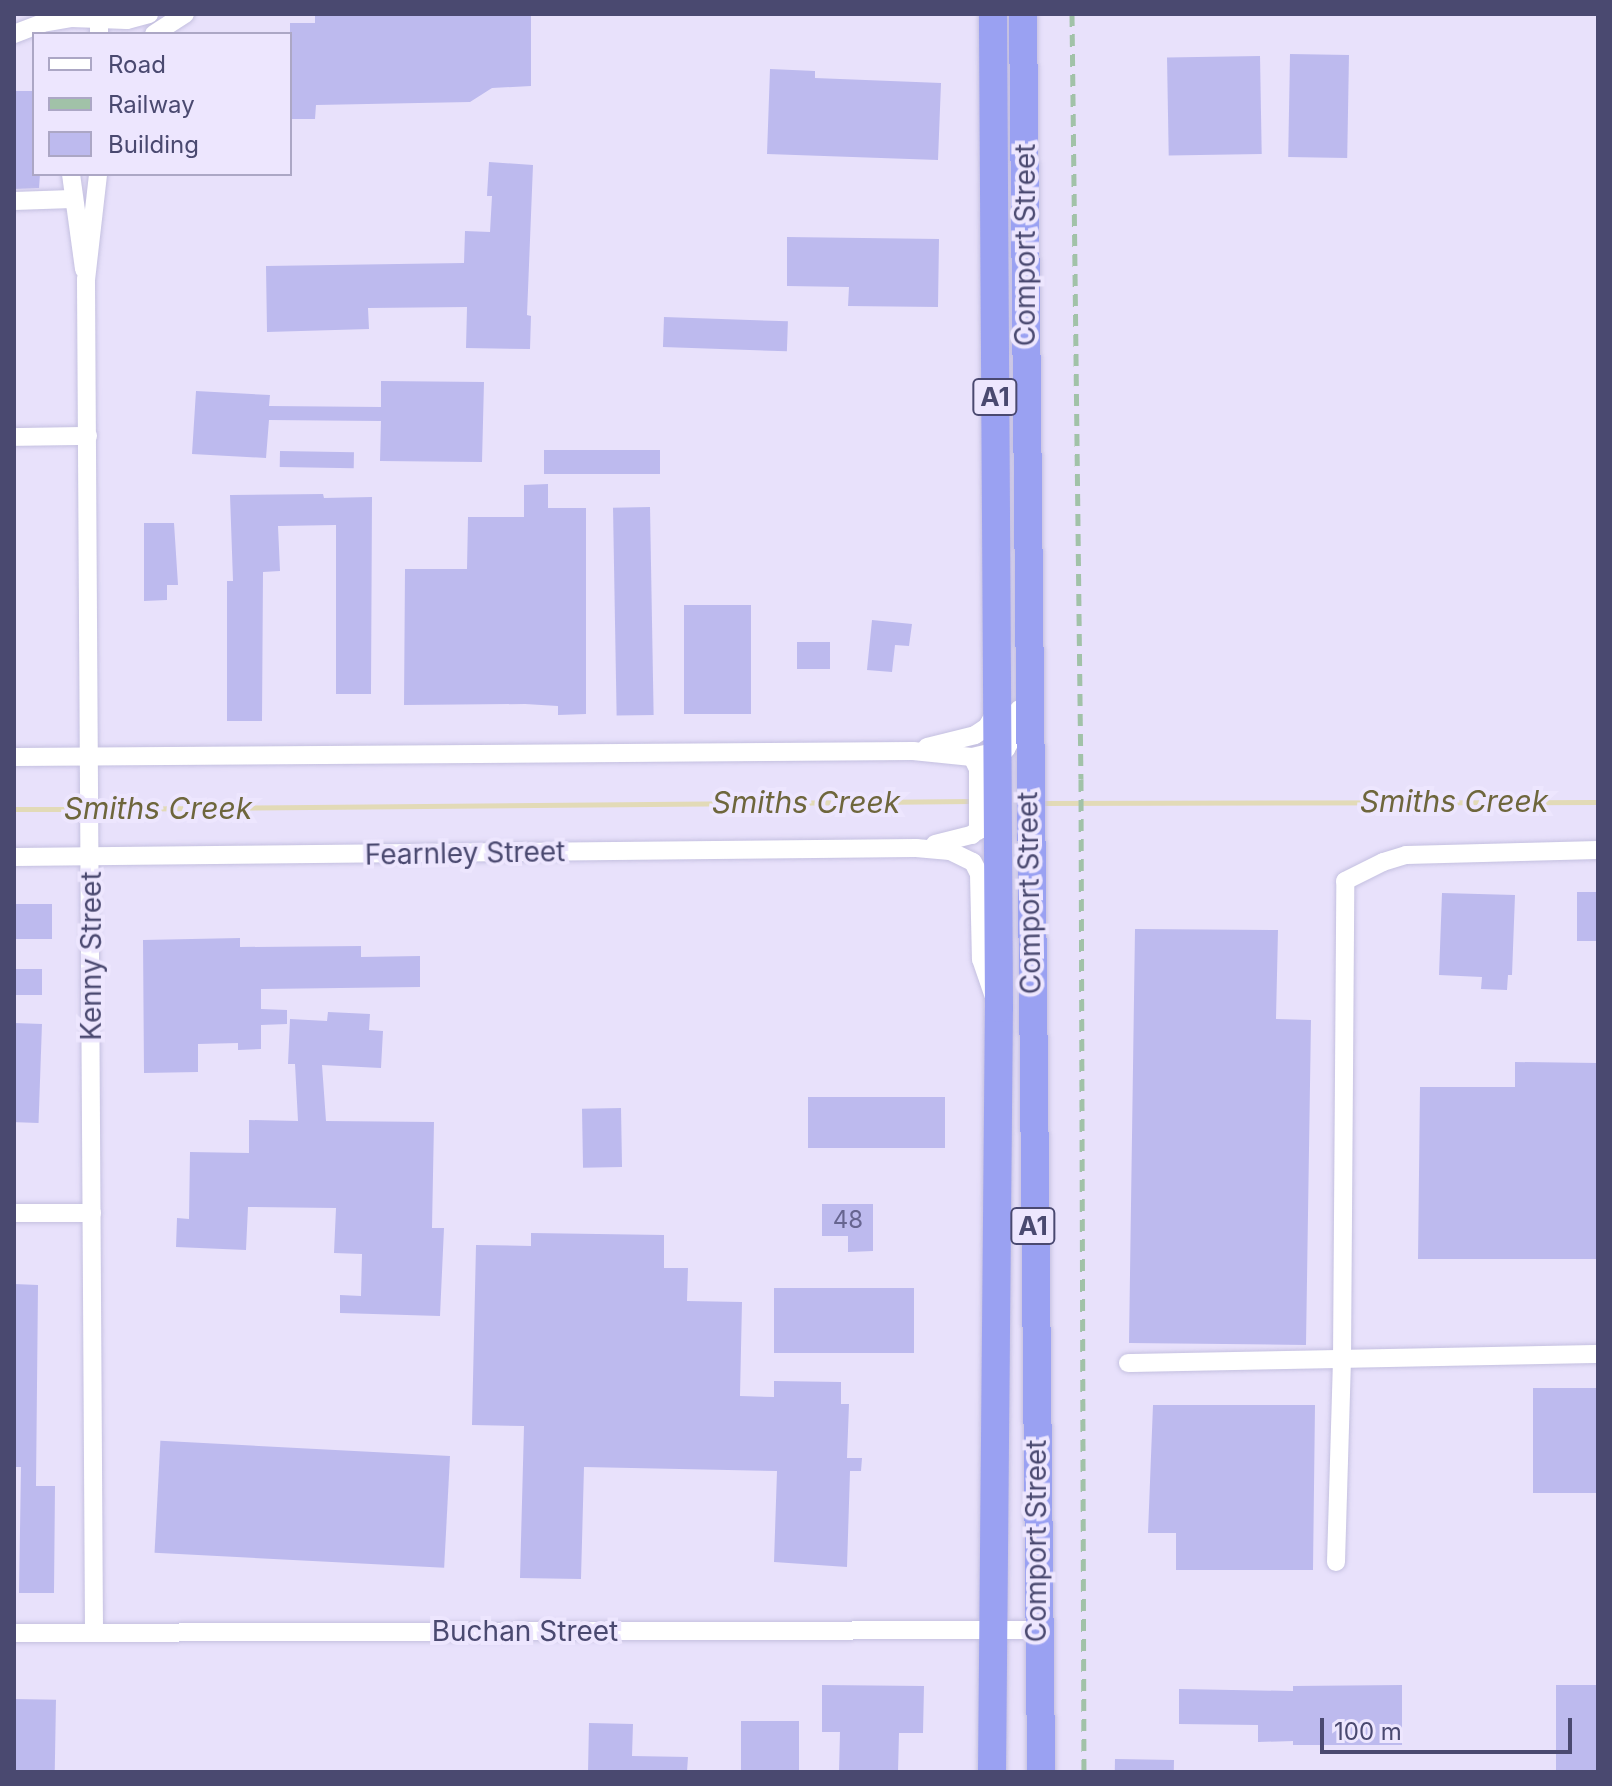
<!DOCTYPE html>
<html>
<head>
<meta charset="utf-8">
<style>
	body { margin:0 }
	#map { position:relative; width:1612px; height:1786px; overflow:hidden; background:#e8e1fb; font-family:Inter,sans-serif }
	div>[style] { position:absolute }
	.stream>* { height:5px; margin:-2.5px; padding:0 2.5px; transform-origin:2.5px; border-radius:2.5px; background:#e2dab7 }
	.building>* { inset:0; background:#bdbaee; transform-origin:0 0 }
	.roads { filter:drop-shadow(0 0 2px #c4c0e0) drop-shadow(0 0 2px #c4c0e0) }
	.minor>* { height:18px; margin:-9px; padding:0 9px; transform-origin:9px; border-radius:9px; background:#fff }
	.highway>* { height:28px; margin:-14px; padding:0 14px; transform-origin:14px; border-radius:14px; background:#9aa1f2 }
	.rail>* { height:5px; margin-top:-2.5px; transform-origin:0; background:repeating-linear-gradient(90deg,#a1c2a8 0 12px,transparent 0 20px) }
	span { translate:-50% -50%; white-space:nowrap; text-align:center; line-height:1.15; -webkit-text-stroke:8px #ede6fe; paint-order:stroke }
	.number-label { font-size:24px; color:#676590 }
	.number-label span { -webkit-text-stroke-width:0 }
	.shield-label span { padding:2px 6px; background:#ede6fe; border:2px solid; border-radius:6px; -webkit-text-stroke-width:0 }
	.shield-label { font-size:26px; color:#4a4970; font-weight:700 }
	.street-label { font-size:28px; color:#4a4970 }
	.water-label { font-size:30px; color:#6e663c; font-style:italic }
	.frame { position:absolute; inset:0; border:16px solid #4a4970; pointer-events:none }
	.legend { position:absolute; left:32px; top:32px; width:260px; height:144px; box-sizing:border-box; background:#ede6fe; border:2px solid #aca7c5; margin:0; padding:10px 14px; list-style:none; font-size:24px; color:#4a4970 }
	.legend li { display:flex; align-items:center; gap:16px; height:40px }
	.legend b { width:40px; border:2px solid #aca7c5 }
	.scale { position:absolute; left:1320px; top:1718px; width:252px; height:36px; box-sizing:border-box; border:4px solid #4a4970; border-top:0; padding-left:10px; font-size:24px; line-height:28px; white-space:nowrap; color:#4a4970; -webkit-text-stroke:6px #ede6fe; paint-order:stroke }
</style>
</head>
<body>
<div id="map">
	<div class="stream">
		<i style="left:1039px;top:803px;width:559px;rotate:-0.1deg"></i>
		<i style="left:14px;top:809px;width:71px"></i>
		<i style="left:95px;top:809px;width:878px;rotate:-0.52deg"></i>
	</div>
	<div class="building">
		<i style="clip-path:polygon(315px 14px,531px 16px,531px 86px,492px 88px,470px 102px,316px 105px,315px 119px,290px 119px,290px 23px,315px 23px)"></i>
		<i style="left:1290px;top:54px;width:59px;height:103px;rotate:1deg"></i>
		<i style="left:1260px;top:56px;width:98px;height:93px;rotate:89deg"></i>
		<i style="clip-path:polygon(770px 69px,815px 71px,815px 78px,941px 83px,938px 160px,767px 154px)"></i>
		<i style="clip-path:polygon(14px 91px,34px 91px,34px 174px,40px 174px,39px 188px,14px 189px)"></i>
		<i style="clip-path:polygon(489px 162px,533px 165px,527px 315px,531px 316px,530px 349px,466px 348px,467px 307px,368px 308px,369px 329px,267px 332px,266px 266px,464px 263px,465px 231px,490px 232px,492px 196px,487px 196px)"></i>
		<i style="clip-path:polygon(787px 237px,939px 239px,938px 307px,848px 306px,849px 287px,787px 286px)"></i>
		<i style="left:664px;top:317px;width:124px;height:30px;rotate:2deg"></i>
		<i style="clip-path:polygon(381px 381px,484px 382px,482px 462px,380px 461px,381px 421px,269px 420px,266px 458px,192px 454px,196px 391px,270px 395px,269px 406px,381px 407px)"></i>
		<i style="left:544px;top:450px;width:116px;height:24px"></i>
		<i style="left:280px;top:451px;width:74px;height:16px;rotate:1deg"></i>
		<i style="clip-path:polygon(548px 484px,548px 508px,586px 508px,586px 714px,558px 715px,558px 706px,525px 704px,404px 705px,405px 569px,467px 569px,468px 517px,524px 517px,524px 485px)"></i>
		<i style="clip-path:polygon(323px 494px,324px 498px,372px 497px,371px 694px,336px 694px,336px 525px,278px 526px,280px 571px,263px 572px,262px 721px,227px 721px,227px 581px,233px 581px,230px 495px)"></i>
		<i style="left:650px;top:507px;width:208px;height:37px;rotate:89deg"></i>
		<i style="clip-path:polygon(144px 523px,174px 523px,178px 585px,167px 585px,167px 600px,144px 601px)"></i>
		<i style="left:684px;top:605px;width:67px;height:109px"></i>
		<i style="clip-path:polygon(872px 620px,912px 624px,909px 646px,895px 645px,892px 672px,867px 670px)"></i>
		<i style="left:797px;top:642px;width:33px;height:27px"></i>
		<i style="left:1577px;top:892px;width:21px;height:49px"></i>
		<i style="clip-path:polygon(1442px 893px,1515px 895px,1512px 975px,1508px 975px,1507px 990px,1481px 989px,1482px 977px,1439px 975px)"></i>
		<i style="left:14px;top:904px;width:38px;height:35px"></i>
		<i style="clip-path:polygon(1135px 929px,1278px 930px,1276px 1019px,1311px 1020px,1306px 1345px,1129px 1343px)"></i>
		<i style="clip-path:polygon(240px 938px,240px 947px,361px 946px,361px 957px,420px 956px,420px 987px,261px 989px,261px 1009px,287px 1010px,287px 1024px,261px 1025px,261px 1049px,238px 1050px,238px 1043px,198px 1044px,198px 1072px,144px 1073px,143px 940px)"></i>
		<i style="left:14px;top:969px;width:28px;height:26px"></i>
		<i style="clip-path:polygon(328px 1012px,370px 1014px,369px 1030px,383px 1031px,381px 1068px,322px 1065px,326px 1121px,434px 1122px,432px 1228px,444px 1228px,440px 1316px,340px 1313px,340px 1295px,361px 1296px,362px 1254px,334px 1253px,336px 1208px,248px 1207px,246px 1250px,176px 1247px,177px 1218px,189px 1219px,190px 1152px,249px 1153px,249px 1120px,298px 1121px,295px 1064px,288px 1064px,290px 1019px,327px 1021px)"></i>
		<i style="left:14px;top:1023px;width:28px;height:99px;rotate:2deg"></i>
		<i style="clip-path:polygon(1515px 1062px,1598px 1063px,1598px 1259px,1418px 1259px,1420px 1087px,1515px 1087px)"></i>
		<i style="left:808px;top:1097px;width:137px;height:51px"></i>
		<i style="left:621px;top:1108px;width:59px;height:39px;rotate:89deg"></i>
		<i style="clip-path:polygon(822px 1204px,873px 1204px,873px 1251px,848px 1252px,848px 1236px,822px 1236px)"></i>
		<i style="clip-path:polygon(531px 1233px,664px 1235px,664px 1268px,688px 1268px,687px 1301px,742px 1302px,740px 1396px,774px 1397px,774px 1381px,841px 1382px,841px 1404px,849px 1404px,847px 1458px,862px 1458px,861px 1471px,850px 1471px,847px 1567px,774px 1562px,777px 1471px,584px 1467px,581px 1579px,520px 1578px,524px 1426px,472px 1425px,476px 1245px,531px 1246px)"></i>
		<i style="clip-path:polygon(14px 1284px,38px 1285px,36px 1486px,55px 1486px,54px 1593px,19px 1593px,21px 1467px,14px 1467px)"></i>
		<i style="left:774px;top:1288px;width:140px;height:65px"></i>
		<i style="left:1598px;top:1388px;width:105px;height:65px;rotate:90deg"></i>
		<i style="clip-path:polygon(1153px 1405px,1315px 1405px,1313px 1570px,1176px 1570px,1176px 1533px,1148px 1533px)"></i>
		<i style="left:450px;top:1456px;width:112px;height:290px;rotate:93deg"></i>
		<i style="clip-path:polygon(822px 1685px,924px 1686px,923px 1733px,899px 1733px,898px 1772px,839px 1772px,840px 1732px,822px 1732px)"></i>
		<i style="clip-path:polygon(1402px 1685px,1402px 1745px,1293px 1745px,1293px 1741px,1258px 1742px,1258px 1725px,1179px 1724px,1179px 1689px,1293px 1691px,1293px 1686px)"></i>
		<i style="left:1598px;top:1685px;width:87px;height:42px;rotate:90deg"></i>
		<i style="left:14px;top:1699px;width:42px;height:73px;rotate:1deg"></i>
		<i style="left:799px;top:1721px;width:51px;height:58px;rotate:90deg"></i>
		<i style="clip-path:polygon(589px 1723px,633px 1724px,632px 1756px,688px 1757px,687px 1772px,588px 1772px)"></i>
		<i style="left:1115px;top:1759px;width:59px;height:13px;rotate:1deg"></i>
	</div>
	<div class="roads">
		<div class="minor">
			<i style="left:14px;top:34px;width:31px;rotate:-21deg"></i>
			<i style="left:43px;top:23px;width:28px;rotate:-10deg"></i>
			<i style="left:71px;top:18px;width:56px;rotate:2deg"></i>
			<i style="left:127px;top:20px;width:23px;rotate:-15deg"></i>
			<i style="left:99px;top:34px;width:20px;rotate:-90deg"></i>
			<i style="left:154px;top:34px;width:37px;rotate:-33deg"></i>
			<i style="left:71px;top:174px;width:96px;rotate:82.2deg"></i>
			<i style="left:14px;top:201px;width:58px;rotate:-2deg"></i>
			<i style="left:14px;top:437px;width:74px;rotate:-0.8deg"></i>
			<i style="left:927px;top:747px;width:49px;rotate:-14deg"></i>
			<i style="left:975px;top:735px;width:14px;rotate:-34deg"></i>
			<i style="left:987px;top:727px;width:18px;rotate:-61deg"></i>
			<i style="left:14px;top:757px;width:899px;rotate:-0.38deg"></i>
			<i style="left:913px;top:751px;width:59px;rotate:5.8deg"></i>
			<i style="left:972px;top:757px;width:35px;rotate:-13deg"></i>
			<i style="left:1006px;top:749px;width:21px;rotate:-61deg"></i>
			<i style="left:1016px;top:731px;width:22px;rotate:-82deg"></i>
			<i style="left:972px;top:757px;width:13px;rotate:63deg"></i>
			<i style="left:978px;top:769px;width:62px;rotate:90deg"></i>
			<i style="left:935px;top:844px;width:38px;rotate:-14deg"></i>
			<i style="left:972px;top:835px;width:35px;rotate:-44deg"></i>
			<i style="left:14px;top:857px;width:902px;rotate:-0.57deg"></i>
			<i style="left:916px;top:848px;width:34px;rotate:5deg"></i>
			<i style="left:950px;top:851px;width:25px;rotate:26deg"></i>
			<i style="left:973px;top:862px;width:13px;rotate:63deg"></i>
			<i style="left:979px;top:874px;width:85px;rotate:88.7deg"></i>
			<i style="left:981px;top:959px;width:40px;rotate:71.1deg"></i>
			<i style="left:14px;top:1213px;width:78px"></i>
			<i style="left:1128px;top:1363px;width:470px;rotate:-1.1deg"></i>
			<i style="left:1336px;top:1562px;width:203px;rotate:-88.3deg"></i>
			<i style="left:1342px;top:1359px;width:478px;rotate:-89.6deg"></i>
			<i style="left:1345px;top:881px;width:42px;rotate:-26.6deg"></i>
			<i style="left:1383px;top:862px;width:24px;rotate:-17deg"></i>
			<i style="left:1406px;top:855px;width:192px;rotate:-1.5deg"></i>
			<i style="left:94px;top:1631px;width:1351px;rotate:-90.34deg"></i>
			<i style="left:86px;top:280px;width:107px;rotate:-83.5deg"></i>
			<i style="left:14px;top:1633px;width:1023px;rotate:-0.17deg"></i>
		</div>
		<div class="highway">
			<i style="left:1023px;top:14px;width:1758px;rotate:89.41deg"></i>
			<i style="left:992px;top:1772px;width:764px;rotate:-89.48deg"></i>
			<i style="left:999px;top:1008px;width:994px;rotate:-90.35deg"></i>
		</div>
	</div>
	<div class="rail">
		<i style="left:1072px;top:14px;width:765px;rotate:89.33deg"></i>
		<i style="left:1081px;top:779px;width:993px;rotate:89.83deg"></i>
	</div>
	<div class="number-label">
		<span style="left:848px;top:1220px">48</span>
	</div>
	<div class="shield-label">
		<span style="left:995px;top:397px">A1</span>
		<span style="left:1033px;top:1226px">A1</span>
	</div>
	<div class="street-label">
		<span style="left:1025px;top:245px;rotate:-90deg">Comport Street</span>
		<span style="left:465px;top:853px;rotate:-1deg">Fearnley Street</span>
		<span style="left:1029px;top:893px;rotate:-91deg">Comport Street</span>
		<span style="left:91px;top:956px;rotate:-90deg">Kenny Street</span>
		<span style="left:1036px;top:1541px;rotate:-90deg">Comport Street</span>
		<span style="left:525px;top:1631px">Buchan Street</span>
	</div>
	<div class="water-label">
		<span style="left:1454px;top:801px">Smiths Creek</span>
		<span style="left:806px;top:802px">Smiths Creek</span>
		<span style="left:158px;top:808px">Smiths Creek</span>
	</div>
	<div class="frame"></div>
	<ul class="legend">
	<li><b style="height:10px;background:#fff"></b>Road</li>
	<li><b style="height:10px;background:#a1c2a8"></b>Railway</li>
	<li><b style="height:22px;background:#bdbaee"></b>Building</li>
	</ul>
	<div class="scale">100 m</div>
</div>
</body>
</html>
